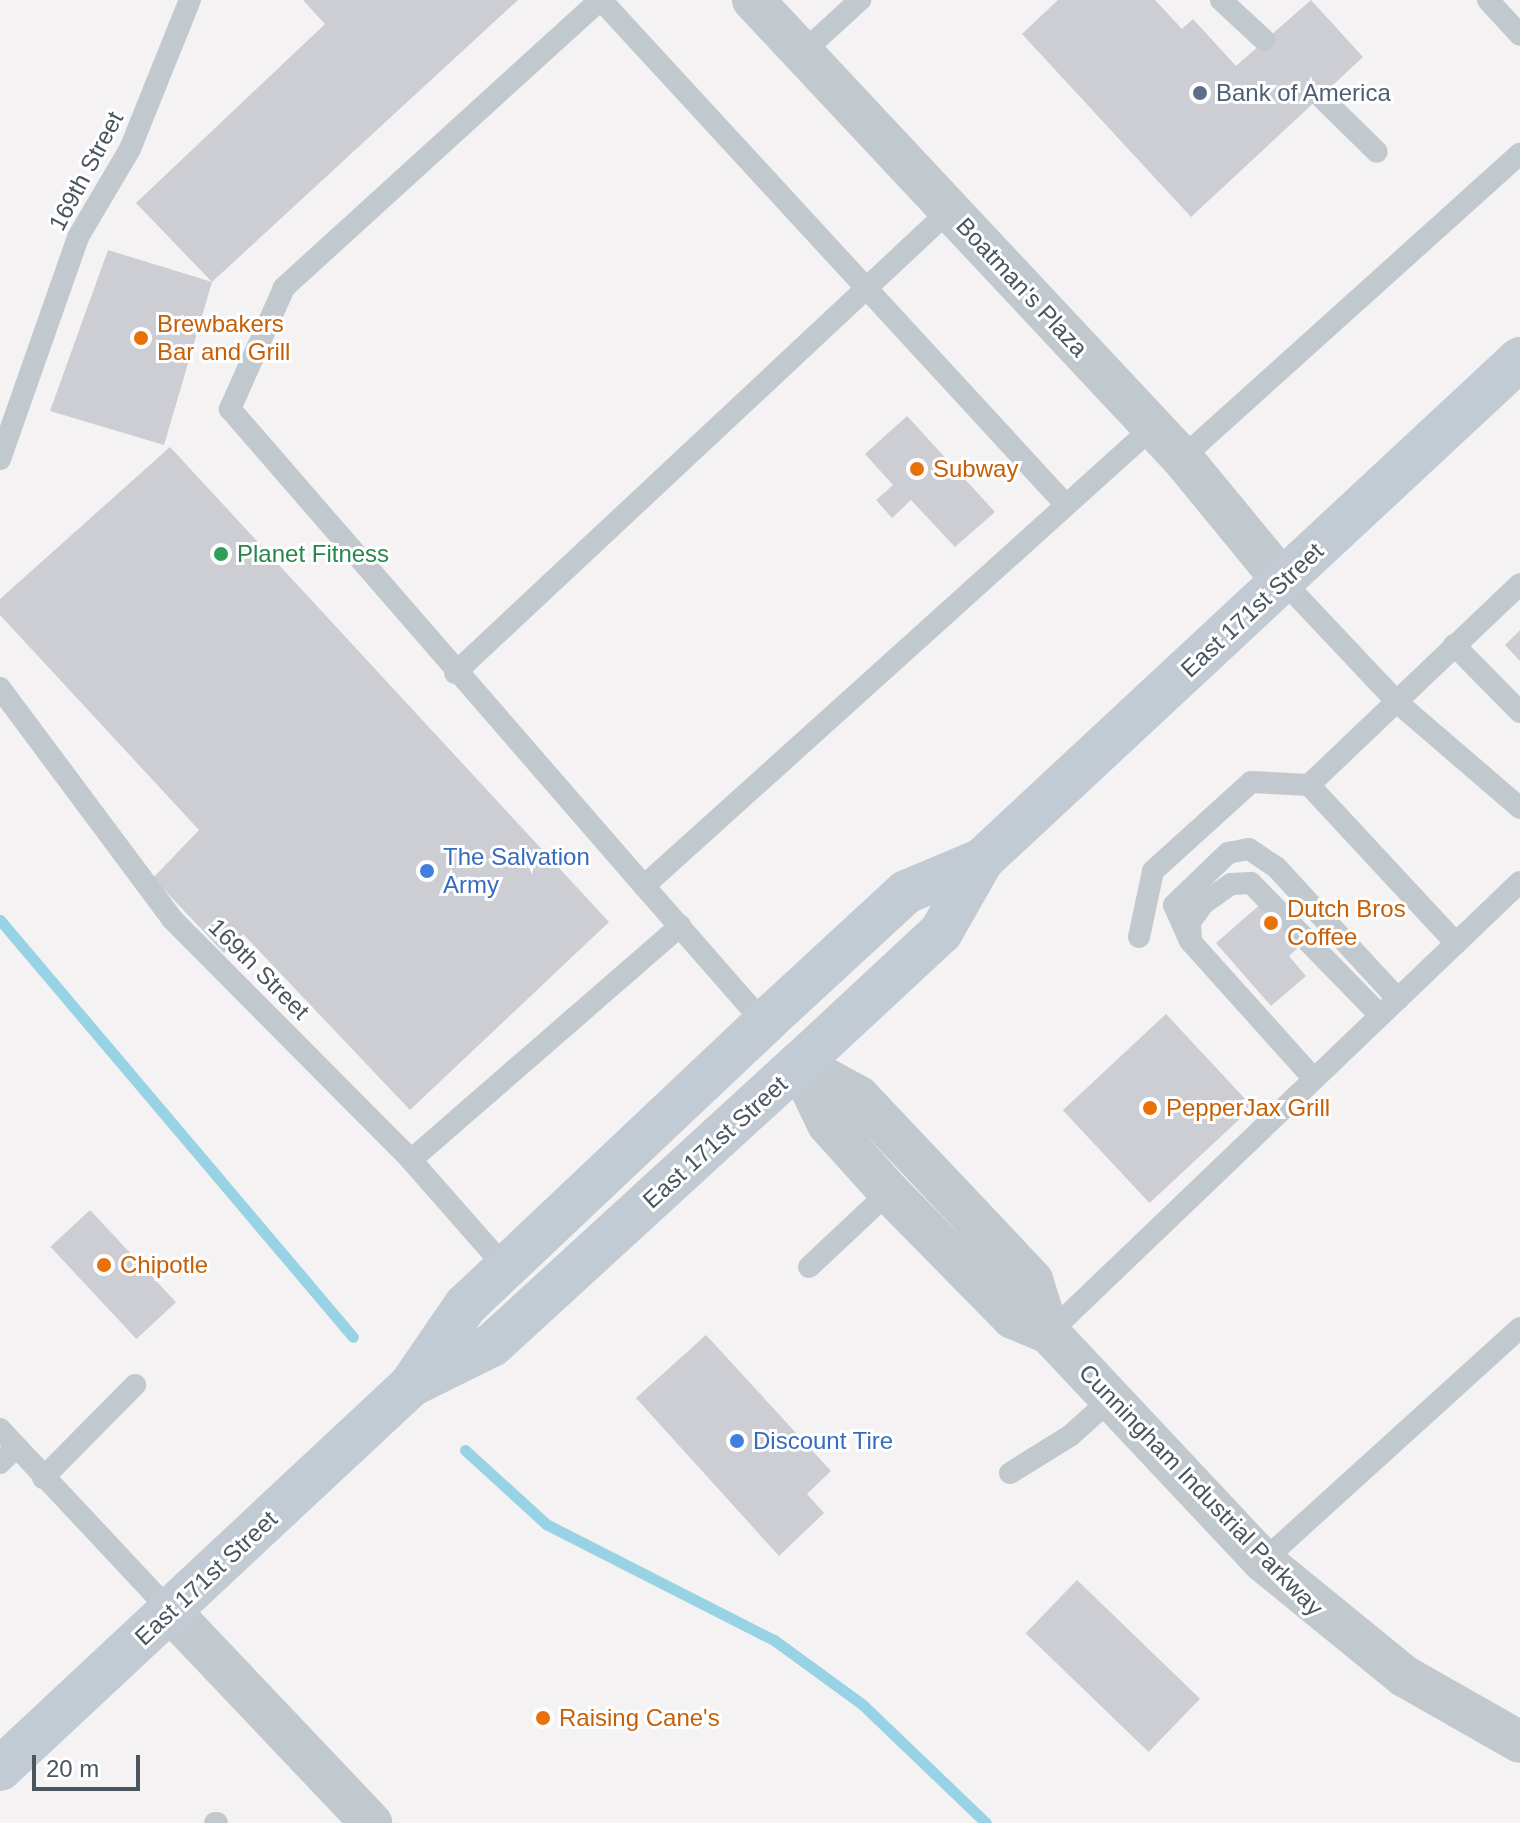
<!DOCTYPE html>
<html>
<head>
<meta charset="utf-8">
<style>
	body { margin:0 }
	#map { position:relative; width:1520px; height:1823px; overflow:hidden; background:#f4f2f2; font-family:Helvetica,sans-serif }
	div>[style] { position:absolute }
	.stream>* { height:11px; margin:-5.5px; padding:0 5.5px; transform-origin:5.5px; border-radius:5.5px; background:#97d3e5 }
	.building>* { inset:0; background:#cdced4; transform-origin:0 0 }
	.lane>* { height:22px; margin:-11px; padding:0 11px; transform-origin:11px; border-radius:11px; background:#c1c9cf }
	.street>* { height:42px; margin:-21px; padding:0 21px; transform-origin:21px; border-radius:21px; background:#c1c9cf }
	.secondary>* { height:44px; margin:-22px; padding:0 22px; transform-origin:22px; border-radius:22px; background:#c2cad3 }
	.dots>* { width:22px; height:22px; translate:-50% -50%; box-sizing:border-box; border:4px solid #fff; border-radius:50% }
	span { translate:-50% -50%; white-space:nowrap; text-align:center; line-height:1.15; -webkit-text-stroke:6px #fff; paint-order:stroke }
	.service-label { font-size:24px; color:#4e5e75 }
	.left { translate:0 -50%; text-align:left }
	.street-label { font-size:24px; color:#4b555e }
	.food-label { font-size:24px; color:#c56008 }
	.leisure-label { font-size:24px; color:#27864d }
	.shop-label { font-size:24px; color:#366cbe }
	.scale { position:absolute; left:32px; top:1755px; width:108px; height:36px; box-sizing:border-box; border:4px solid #4b555e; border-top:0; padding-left:10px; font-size:24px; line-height:28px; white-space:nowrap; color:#4b555e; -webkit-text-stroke:6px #fff; paint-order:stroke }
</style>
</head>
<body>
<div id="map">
	<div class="stream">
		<i style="left:0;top:920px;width:546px;rotate:49.75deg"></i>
		<i style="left:465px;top:1450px;width:110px;rotate:42.4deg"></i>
		<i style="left:546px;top:1524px;width:256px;rotate:27deg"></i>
		<i style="left:774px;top:1640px;width:110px;rotate:36.1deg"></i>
		<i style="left:863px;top:1705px;width:170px;rotate:43.8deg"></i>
	</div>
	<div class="building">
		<i style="clip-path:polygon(303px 0,518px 0,212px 282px,164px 445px,50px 411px,108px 250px,212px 282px,136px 203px,325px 24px)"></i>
		<i style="clip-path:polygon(1058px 0,1155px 0,1182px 29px,1193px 19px,1236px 66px,1311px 0,1363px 57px,1191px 217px,1022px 34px)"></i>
		<i style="clip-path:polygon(907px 416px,995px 512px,955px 547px,911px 500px,892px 518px,876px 500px,893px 485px,865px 454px)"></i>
		<i style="clip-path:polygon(170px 447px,609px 922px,410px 1110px,243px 934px,224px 953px,153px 878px,199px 830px,0 615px,0 599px)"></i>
		<i style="clip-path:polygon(1520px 630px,1520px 661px,1505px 645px)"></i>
		<i style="clip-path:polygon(1263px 902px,1301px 945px,1289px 956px,1306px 976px,1271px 1006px,1216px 943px)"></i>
		<i style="left:1166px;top:1014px;width:127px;height:141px;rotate:47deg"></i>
		<i style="left:90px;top:1210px;width:126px;height:54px;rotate:47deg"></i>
		<i style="clip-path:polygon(706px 1335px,831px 1471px,807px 1494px,824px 1513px,779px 1556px,636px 1398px)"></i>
		<i style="left:1077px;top:1580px;width:171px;height:74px;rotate:44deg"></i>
	</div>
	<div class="lane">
		<i style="left:600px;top:0;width:428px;rotate:137.7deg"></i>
		<i style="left:284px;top:288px;width:133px;rotate:114.1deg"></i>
		<i style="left:230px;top:409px;width:632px;rotate:49.04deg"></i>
		<i style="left:601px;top:0;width:686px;rotate:47.36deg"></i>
		<i style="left:1221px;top:0;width:59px;rotate:42.9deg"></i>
		<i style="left:1488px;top:0;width:47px;rotate:47.6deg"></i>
		<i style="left:802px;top:53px;width:79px;rotate:-42.4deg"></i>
		<i style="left:1321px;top:97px;width:78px;rotate:44.5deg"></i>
		<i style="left:1182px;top:458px;width:455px;rotate:-42deg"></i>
		<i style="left:0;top:459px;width:235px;rotate:-70.6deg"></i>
		<i style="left:78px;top:237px;width:102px;rotate:-59.4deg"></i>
		<i style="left:130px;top:149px;width:161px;rotate:-68.1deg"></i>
		<i style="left:1283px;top:581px;width:168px;rotate:46.7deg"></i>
		<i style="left:1398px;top:703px;width:161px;rotate:40.7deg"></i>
		<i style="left:1454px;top:645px;width:94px;rotate:45.4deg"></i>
		<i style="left:455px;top:673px;width:678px;rotate:-43.09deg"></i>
		<i style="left:0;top:688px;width:288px;rotate:53.3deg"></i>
		<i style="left:172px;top:919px;width:339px;rotate:45.2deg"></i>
		<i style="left:411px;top:1160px;width:142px;rotate:48.7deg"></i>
		<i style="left:1309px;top:785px;width:291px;rotate:-43.6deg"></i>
		<i style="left:1139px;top:937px;width:67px;rotate:-78deg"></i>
		<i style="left:1153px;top:871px;width:132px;rotate:-42.2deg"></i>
		<i style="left:1251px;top:782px;width:58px;rotate:3deg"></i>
		<i style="left:1309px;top:785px;width:216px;rotate:47.1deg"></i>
		<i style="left:1190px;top:941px;width:39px;rotate:-114deg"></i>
		<i style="left:1174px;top:905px;width:75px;rotate:-43.9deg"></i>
		<i style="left:1228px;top:853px;width:21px;rotate:-11deg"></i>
		<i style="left:1249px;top:849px;width:32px;rotate:34deg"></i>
		<i style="left:1276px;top:867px;width:180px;rotate:47.3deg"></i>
		<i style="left:764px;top:1023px;width:182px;rotate:-131.2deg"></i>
		<i style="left:644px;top:886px;width:685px;rotate:-42.04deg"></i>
		<i style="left:1314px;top:1079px;width:184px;rotate:-131.9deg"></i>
		<i style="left:1191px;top:942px;width:20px;rotate:-93deg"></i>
		<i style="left:1190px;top:922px;width:24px;rotate:-54deg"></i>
		<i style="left:1204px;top:903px;width:33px;rotate:-35deg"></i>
		<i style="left:1231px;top:884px;width:20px;rotate:-3deg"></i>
		<i style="left:1251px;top:883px;width:185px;rotate:45.7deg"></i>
		<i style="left:411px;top:1160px;width:357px;rotate:-41deg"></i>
		<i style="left:809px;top:1267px;width:110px;rotate:-43.2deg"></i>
		<i style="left:1049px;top:1333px;width:652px;rotate:-43.76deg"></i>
		<i style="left:0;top:1429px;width:250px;rotate:46.9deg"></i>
		<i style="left:0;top:1463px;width:21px;rotate:-45deg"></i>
		<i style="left:1010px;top:1473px;width:70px;rotate:-31.7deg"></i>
		<i style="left:1070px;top:1436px;width:55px;rotate:-42.1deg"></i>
		<i style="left:43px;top:1478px;width:131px;rotate:-45.3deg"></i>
		<i style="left:1263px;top:1561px;width:347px;rotate:-42.2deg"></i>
		<i style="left:215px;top:1823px;width:2px"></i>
	</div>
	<div class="street">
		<i style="left:753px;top:0;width:628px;rotate:46.87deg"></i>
		<i style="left:1182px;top:458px;width:159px;rotate:50.6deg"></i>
		<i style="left:799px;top:1064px;width:67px;rotate:64.2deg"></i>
		<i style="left:828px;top:1124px;width:91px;rotate:48.1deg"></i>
		<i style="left:889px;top:1192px;width:177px;rotate:45.5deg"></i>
		<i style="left:1013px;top:1318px;width:39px;rotate:23deg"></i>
		<i style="left:1049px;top:1333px;width:313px;rotate:46.8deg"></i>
		<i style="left:1263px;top:1561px;width:182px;rotate:39.2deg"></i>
		<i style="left:1404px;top:1676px;width:133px;rotate:29.6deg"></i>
		<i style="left:799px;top:1064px;width:68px;rotate:28.8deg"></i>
		<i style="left:859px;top:1097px;width:252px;rotate:46.6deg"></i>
		<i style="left:1032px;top:1280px;width:56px;rotate:72.2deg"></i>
		<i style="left:171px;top:1612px;width:291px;rotate:46.5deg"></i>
	</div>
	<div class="secondary">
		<i style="left:411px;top:1385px;width:90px;rotate:-26.3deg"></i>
		<i style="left:492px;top:1345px;width:416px;rotate:-42.5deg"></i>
		<i style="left:799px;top:1064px;width:194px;rotate:-42.9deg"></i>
		<i style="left:941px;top:932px;width:83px;rotate:-60.3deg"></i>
		<i style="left:982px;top:860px;width:735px;rotate:-42.96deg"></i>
		<i style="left:0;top:1769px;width:562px;rotate:-43.05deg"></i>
		<i style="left:411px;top:1385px;width:96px;rotate:-55.6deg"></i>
		<i style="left:465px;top:1306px;width:412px;rotate:-43.4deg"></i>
		<i style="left:764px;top:1023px;width:193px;rotate:-42.7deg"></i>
		<i style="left:906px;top:892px;width:82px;rotate:-22.8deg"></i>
	</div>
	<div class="dots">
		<i style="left:1200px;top:93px;background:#5c6f8a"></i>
		<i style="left:141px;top:338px;background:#e8710a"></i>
		<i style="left:917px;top:469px;background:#e8710a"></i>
		<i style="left:221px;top:554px;background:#2e9e5b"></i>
		<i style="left:427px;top:871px;background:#3f7fe0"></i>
		<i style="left:1271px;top:923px;background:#e8710a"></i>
		<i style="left:1150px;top:1108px;background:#e8710a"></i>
		<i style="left:104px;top:1265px;background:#e8710a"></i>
		<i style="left:737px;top:1441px;background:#3f7fe0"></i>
		<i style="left:543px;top:1718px;background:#e8710a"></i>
	</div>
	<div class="service-label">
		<span class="left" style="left:1216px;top:93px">Bank of America</span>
	</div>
	<div class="street-label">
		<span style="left:86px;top:171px;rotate:-62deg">169th Street</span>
		<span style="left:1022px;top:287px;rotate:47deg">Boatman's Plaza</span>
		<span style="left:1252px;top:610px;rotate:-43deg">East 171st Street</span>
		<span style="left:259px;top:969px;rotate:45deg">169th Street</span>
		<span style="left:715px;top:1142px;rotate:-42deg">East 171st Street</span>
		<span style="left:1201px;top:1490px;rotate:46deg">Cunningham Industrial Parkway</span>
		<span style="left:206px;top:1578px;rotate:-43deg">East 171st Street</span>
	</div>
	<div class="food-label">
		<span class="left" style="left:157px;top:338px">Brewbakers<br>Bar and Grill</span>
		<span class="left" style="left:933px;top:469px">Subway</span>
		<span class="left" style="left:1287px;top:923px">Dutch Bros<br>Coffee</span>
		<span class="left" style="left:1166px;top:1108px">PepperJax Grill</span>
		<span class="left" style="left:120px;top:1265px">Chipotle</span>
		<span class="left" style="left:559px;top:1718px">Raising Cane's</span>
	</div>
	<div class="leisure-label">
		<span class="left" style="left:237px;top:554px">Planet Fitness</span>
	</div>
	<div class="shop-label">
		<span class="left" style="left:443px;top:871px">The Salvation<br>Army</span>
		<span class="left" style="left:753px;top:1441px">Discount Tire</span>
	</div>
	<div class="scale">20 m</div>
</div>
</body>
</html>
